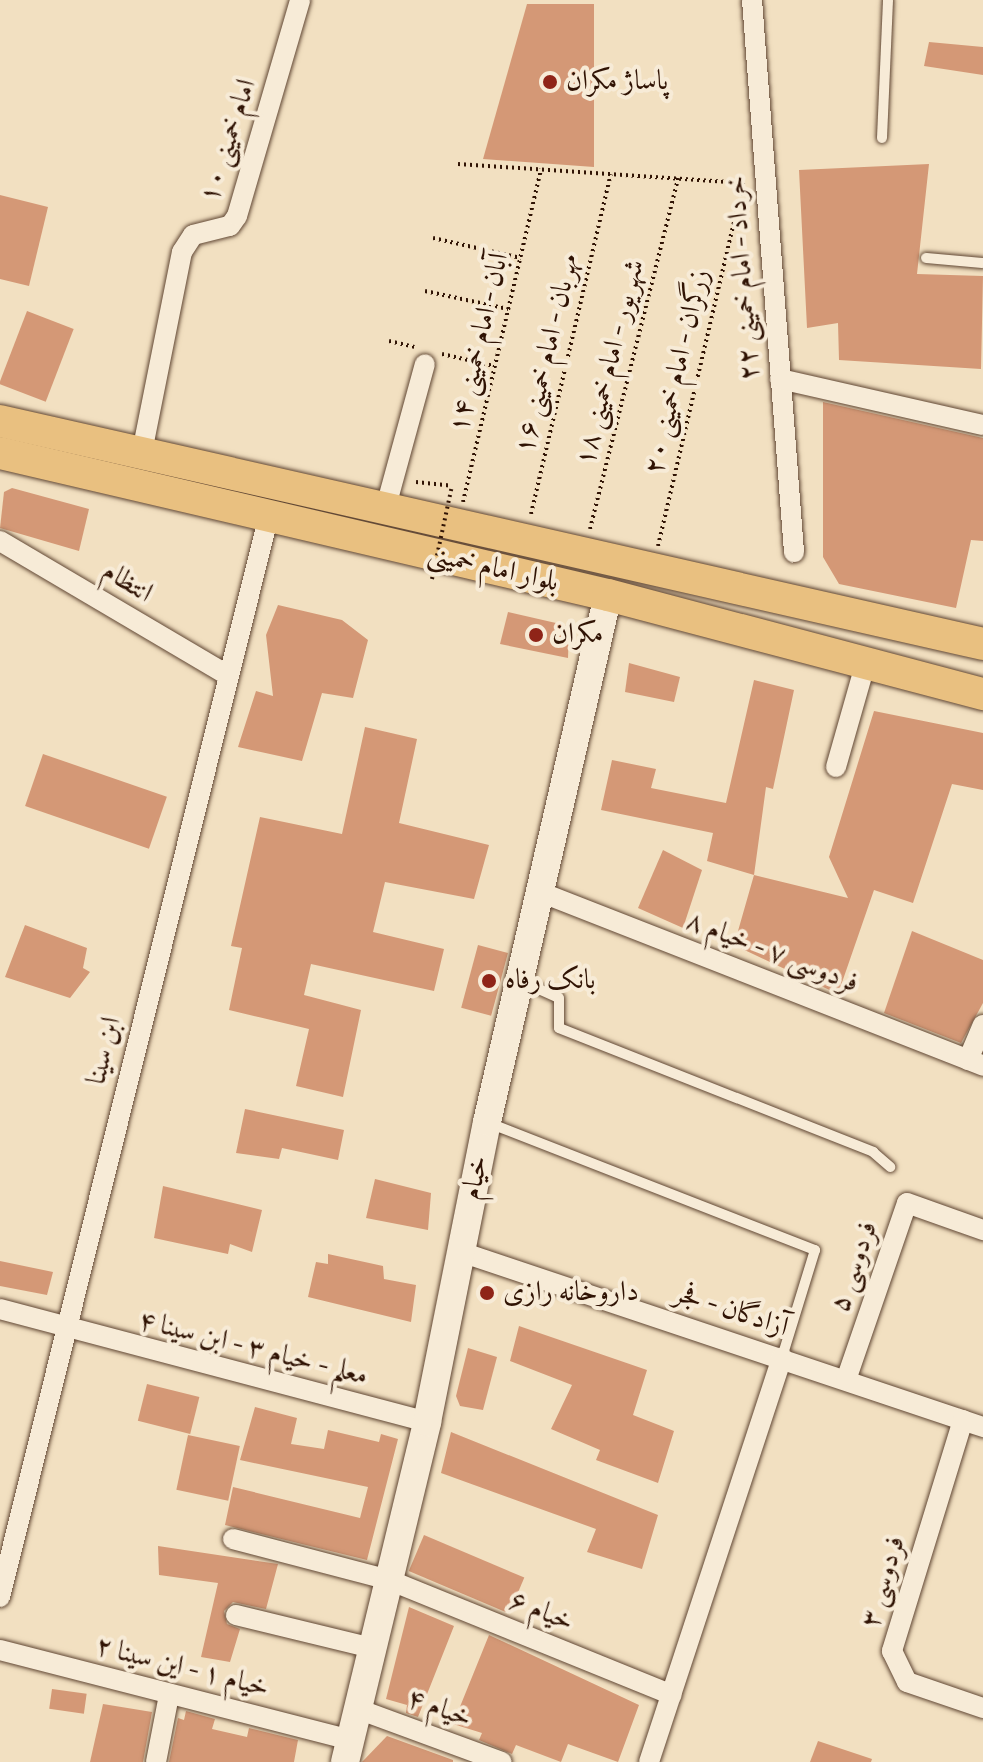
<!DOCTYPE html>
<html>
<head>
<meta charset="utf-8">
<style>
	body { margin:0 }
	#map { position:relative; width:983px; height:1762px; overflow:hidden; background:#f2e0c1; font-family:Vollkorn,Amiri,serif }
	div>[style] { position:absolute }
	.building>* { inset:0; background:#d49876; transform-origin:0 0 }
	.path>* { height:4px; margin-top:-2px; transform-origin:0; background:repeating-linear-gradient(90deg,#301304 0 2px,transparent 0 6px) }
	.roads { filter:drop-shadow(0 0 2px #604633) drop-shadow(0 0 2px #604633) }
	.lane>* { height:10px; margin:-5px; padding:0 5px; transform-origin:5px; border-radius:5px; background:#f7ebd7 }
	.street>* { height:20px; margin:-10px; padding:0 10px; transform-origin:10px; border-radius:10px; background:#f7ebd7 }
	.secondary>* { height:28px; margin:-14px; padding:0 14px; transform-origin:14px; border-radius:14px; background:#f7ebd7 }
	.primary>* { height:32px; margin:-16px; padding:0 16px; transform-origin:16px; border-radius:16px; background:#e9c080 }
	.path-bridge>* { height:4px; margin-top:-2px; transform-origin:0; background:repeating-linear-gradient(90deg,#301304 0 2px,transparent 0 6px) }
	.dots>* { width:22px; height:22px; translate:-50% -50%; box-sizing:border-box; border:4px solid #f7ebd7; border-radius:50% }
	span { translate:-50% -50%; white-space:nowrap; text-align:center; line-height:1.15; -webkit-text-stroke:8px #f7ebd7; paint-order:stroke }
	.poi-label { font-size:28px; color:#301304 }
	.left { translate:0 -50%; text-align:left }
	.street-label { font-size:28px; color:#301304 }
</style>
</head>
<body>
<div id="map">
	<div class="building">
		<i style="clip-path:polygon(527px 4px,594px 4px,594px 167px,483px 159px)"></i>
		<i style="clip-path:polygon(929px 42px,983px 47px,983px 75px,924px 66px)"></i>
		<i style="clip-path:polygon(929px 164px,917px 274px,983px 276px,981px 369px,839px 360px,838px 323px,807px 328px,799px 170px)"></i>
		<i style="clip-path:polygon(0 195px,48px 207px,29px 286px,0 279px)"></i>
		<i style="left:27px;top:311px;width:50px;height:78px;rotate:21deg"></i>
		<i style="clip-path:polygon(823px 402px,983px 438px,983px 541px,971px 540px,956px 608px,839px 584px,823px 557px)"></i>
		<i style="clip-path:polygon(12px 488px,89px 509px,79px 551px,0 528px,4px 492px)"></i>
		<i style="clip-path:polygon(278px 605px,342px 620px,368px 640px,353px 698px,322px 693px,302px 761px,238px 747px,256px 691px,273px 696px,266px 635px)"></i>
		<i style="clip-path:polygon(508px 612px,569px 626px,568px 658px,500px 644px)"></i>
		<i style="clip-path:polygon(629px 663px,680px 677px,674px 702px,625px 692px)"></i>
		<i style="clip-path:polygon(754px 680px,794px 690px,773px 789px,766px 787px,754px 875px,707px 861px,713px 833px,601px 810px,612px 760px,656px 769px,651px 788px,726px 803px)"></i>
		<i style="clip-path:polygon(874px 711px,983px 733px,983px 790px,952px 784px,913px 903px,874px 890px,838px 994px,734px 945px,754px 875px,848px 898px,829px 857px)"></i>
		<i style="clip-path:polygon(365px 727px,417px 739px,399px 823px,489px 845px,474px 899px,385px 882px,373px 932px,444px 949px,434px 991px,311px 964px,304px 995px,361px 1010px,343px 1097px,296px 1086px,309px 1029px,229px 1010px,242px 948px,231px 946px,260px 817px,342px 834px)"></i>
		<i style="left:43px;top:754px;width:131px;height:55px;rotate:19deg"></i>
		<i style="clip-path:polygon(663px 850px,702px 870px,683px 928px,638px 908px)"></i>
		<i style="clip-path:polygon(25px 925px,87px 948px,83px 968px,90px 972px,70px 998px,5px 977px)"></i>
		<i style="clip-path:polygon(912px 931px,983px 960px,983px 1003px,961px 1043px,884px 1013px)"></i>
		<i style="left:478px;top:945px;width:31px;height:65px;rotate:15deg"></i>
		<i style="clip-path:polygon(245px 1109px,344px 1130px,338px 1160px,282px 1148px,279px 1159px,236px 1153px)"></i>
		<i style="clip-path:polygon(375px 1179px,431px 1193px,428px 1230px,366px 1218px)"></i>
		<i style="clip-path:polygon(163px 1186px,262px 1210px,252px 1252px,230px 1244px,228px 1254px,154px 1238px)"></i>
		<i style="clip-path:polygon(328px 1254px,383px 1266px,384px 1279px,416px 1285px,411px 1322px,308px 1297px,316px 1262px,328px 1264px)"></i>
		<i style="clip-path:polygon(0 1261px,53px 1272px,47px 1295px,0 1286px)"></i>
		<i style="clip-path:polygon(519px 1326px,647px 1370px,633px 1415px,674px 1431px,658px 1483px,596px 1460px,600px 1450px,551px 1429px,572px 1385px,510px 1361px)"></i>
		<i style="clip-path:polygon(468px 1348px,497px 1357px,483px 1410px,460px 1406px,456px 1396px)"></i>
		<i style="left:147px;top:1384px;width:54px;height:38px;rotate:14deg"></i>
		<i style="clip-path:polygon(255px 1407px,297px 1418px,291px 1444px,324px 1449px,328px 1430px,379px 1442px,381px 1434px,398px 1439px,367px 1560px,225px 1525px,233px 1487px,360px 1518px,368px 1487px,240px 1460px)"></i>
		<i style="clip-path:polygon(451px 1432px,658px 1515px,642px 1569px,587px 1552px,596px 1529px,441px 1473px)"></i>
		<i style="left:188px;top:1435px;width:53px;height:56px;rotate:12deg"></i>
		<i style="left:424px;top:1535px;width:109px;height:39px;rotate:23deg"></i>
		<i style="clip-path:polygon(158px 1546px,278px 1564px,266px 1609px,233px 1602px,224px 1611px,227px 1624px,240px 1629px,230px 1662px,201px 1657px,218px 1583px,159px 1575px)"></i>
		<i style="clip-path:polygon(409px 1607px,454px 1626px,418px 1717px,406px 1713px,407px 1705px,386px 1699px)"></i>
		<i style="clip-path:polygon(489px 1635px,639px 1705px,618px 1762px,568px 1744px,561px 1762px,516px 1745px,512px 1754px,479px 1740px,482px 1733px,453px 1724px)"></i>
		<i style="left:52px;top:1689px;width:35px;height:20px;rotate:8deg"></i>
		<i style="clip-path:polygon(103px 1704px,152px 1712px,143px 1762px,90px 1762px)"></i>
		<i style="clip-path:polygon(186px 1711px,215px 1719px,212px 1729px,247px 1737px,249px 1728px,298px 1740px,294px 1762px,169px 1762px,178px 1718px,184px 1720px)"></i>
		<i style="clip-path:polygon(387px 1736px,453px 1760px,453px 1762px,362px 1762px)"></i>
		<i style="clip-path:polygon(818px 1741px,872px 1759px,871px 1762px,810px 1762px)"></i>
	</div>
	<div class="path">
		<i style="left:458px;top:164px;width:286px;rotate:3.8deg"></i>
		<i style="left:433px;top:238px;width:90px;rotate:12.8deg"></i>
		<i style="left:425px;top:291px;width:85px;rotate:12.2deg"></i>
		<i style="left:389px;top:341px;width:26px;rotate:13deg"></i>
		<i style="left:442px;top:354px;width:53px;rotate:13deg"></i>
		<i style="left:416px;top:482px;width:36px;rotate:6deg"></i>
		<i style="left:463px;top:502px;width:342px;rotate:-76.8deg"></i>
		<i style="left:531px;top:514px;width:349px;rotate:-76.8deg"></i>
		<i style="left:590px;top:529px;width:362px;rotate:-75.9deg"></i>
		<i style="left:658px;top:546px;width:373px;rotate:-76.8deg"></i>
	</div>
	<div class="roads">
		<div class="lane">
			<i style="left:882px;top:138px;width:138px;rotate:-87.5deg"></i>
			<i style="left:926px;top:258px;width:57px;rotate:5deg"></i>
			<i style="left:523px;top:982px;width:39px;rotate:24deg"></i>
			<i style="left:559px;top:998px;width:30px;rotate:90deg"></i>
			<i style="left:559px;top:1028px;width:338px;rotate:21.5deg"></i>
			<i style="left:873px;top:1152px;width:23px;rotate:41deg"></i>
			<i style="left:489px;top:1123px;width:350px;rotate:21.3deg"></i>
			<i style="left:815px;top:1250px;width:112px;rotate:107.1deg"></i>
		</div>
		<div class="street">
			<i style="left:752px;top:0;width:554px;rotate:85.65deg"></i>
			<i style="left:780px;top:379px;width:208px;rotate:12.8deg"></i>
			<i style="left:141px;top:457px;width:209px;rotate:-78.7deg"></i>
			<i style="left:182px;top:252px;width:20px;rotate:-57deg"></i>
			<i style="left:193px;top:235px;width:38px;rotate:-14deg"></i>
			<i style="left:230px;top:226px;width:12px;rotate:-55deg"></i>
			<i style="left:237px;top:216px;width:225px;rotate:-73.7deg"></i>
			<i style="left:385px;top:510px;width:151px;rotate:-74.7deg"></i>
			<i style="left:0;top:541px;width:262px;rotate:30.5deg"></i>
			<i style="left:836px;top:767px;width:109px;rotate:-74.1deg"></i>
			<i style="left:540px;top:892px;width:476px;rotate:21.4deg"></i>
			<i style="left:968px;top:1060px;width:38px;rotate:-67deg"></i>
			<i style="left:461px;top:1252px;width:551px;rotate:18.53deg"></i>
			<i style="left:0;top:1309px;width:442px;rotate:14.8deg"></i>
			<i style="left:846px;top:1380px;width:187px;rotate:-71deg"></i>
			<i style="left:907px;top:1203px;width:81px;rotate:19.6deg"></i>
			<i style="left:963px;top:1420px;width:242px;rotate:107.1deg"></i>
			<i style="left:892px;top:1651px;width:34px;rotate:64deg"></i>
			<i style="left:907px;top:1682px;width:80px;rotate:18.9deg"></i>
			<i style="left:233px;top:1539px;width:161px;rotate:14.7deg"></i>
			<i style="left:389px;top:1580px;width:305px;rotate:22.1deg"></i>
			<i style="left:0;top:1597px;width:1111px;rotate:-76.04deg"></i>
			<i style="left:236px;top:1615px;width:140px;rotate:13.6deg"></i>
			<i style="left:0;top:1650px;width:362px;rotate:14.4deg"></i>
			<i style="left:358px;top:1709px;width:153px;rotate:20.2deg"></i>
			<i style="left:156px;top:1762px;width:68px;rotate:-79deg"></i>
			<i style="left:649px;top:1762px;width:426px;rotate:-71.8deg"></i>
		</div>
		<div class="secondary">
			<i style="left:345px;top:1762px;width:350px;rotate:-76.4deg"></i>
			<i style="left:427px;top:1422px;width:306px;rotate:-78.7deg"></i>
			<i style="left:487px;top:1122px;width:541px;rotate:-77.07deg"></i>
		</div>
		<div class="primary">
			<i style="left:0;top:421px;width:1008px;rotate:12.78deg"></i>
			<i style="left:0;top:453px;width:624px;rotate:13.15deg"></i>
			<i style="left:608px;top:595px;width:388px;rotate:14.8deg"></i>
		</div>
	</div>
	<div class="path-bridge">
		<i style="left:432px;top:579px;width:95px;rotate:-77.9deg"></i>
	</div>
	<div class="dots">
		<i style="left:550px;top:82px;background:#8f2418"></i>
		<i style="left:536px;top:635px;background:#8f2418"></i>
		<i style="left:489px;top:981px;background:#8f2418"></i>
		<i style="left:487px;top:1293px;background:#8f2418"></i>
	</div>
	<div class="poi-label">
		<span class="left" style="left:566px;top:82px">پاساژ مکران</span>
		<span class="left" style="left:552px;top:635px">مکران</span>
		<span class="left" style="left:505px;top:981px">بانک رفاه</span>
		<span class="left" style="left:503px;top:1293px">داروخانه رازی</span>
	</div>
	<div class="street-label">
		<span style="left:229px;top:141px;rotate:-72deg">امام خمینی ۱۰</span>
		<span style="left:744px;top:278px;rotate:-94deg">خرداد - امام خمینی ۲۲</span>
		<span style="left:480px;top:343px;rotate:-77deg">آبان - امام خمینی ۱۴</span>
		<span style="left:548px;top:354px;rotate:-77deg">مهربان - امام خمینی ۱۶</span>
		<span style="left:611px;top:363px;rotate:-76deg">شهریور - امام خمینی ۱۸</span>
		<span style="left:678px;top:372px;rotate:-77deg">زرگران - امام خمینی ۲۰</span>
		<span style="left:493px;top:569px;rotate:13deg">بلوار امام خمینی</span>
		<span style="left:127px;top:583px;rotate:31deg">انتظام</span>
		<span style="left:772px;top:953px;rotate:21deg">فردوسی ۷ - خیام ۸</span>
		<span style="left:105px;top:1051px;rotate:-76deg">ابن سینا</span>
		<span style="left:476px;top:1178px;rotate:-79deg">خیام</span>
		<span style="left:855px;top:1267px;rotate:-71deg">فردوسی ۵</span>
		<span style="left:731px;top:1311px;rotate:18deg">آزادگان - فجر</span>
		<span style="left:253px;top:1349px;rotate:14deg">معلم - خیام ۳ - ابن سینا ۴</span>
		<span style="left:884px;top:1582px;rotate:-73deg">فردوسی ۳</span>
		<span style="left:541px;top:1612px;rotate:22deg">خیام ۶</span>
		<span style="left:182px;top:1668px;rotate:14deg">خیام ۱ - این سینا ۲</span>
		<span style="left:439px;top:1709px;rotate:20deg">خیام ۴</span>
	</div>
</div>
</body>
</html>
